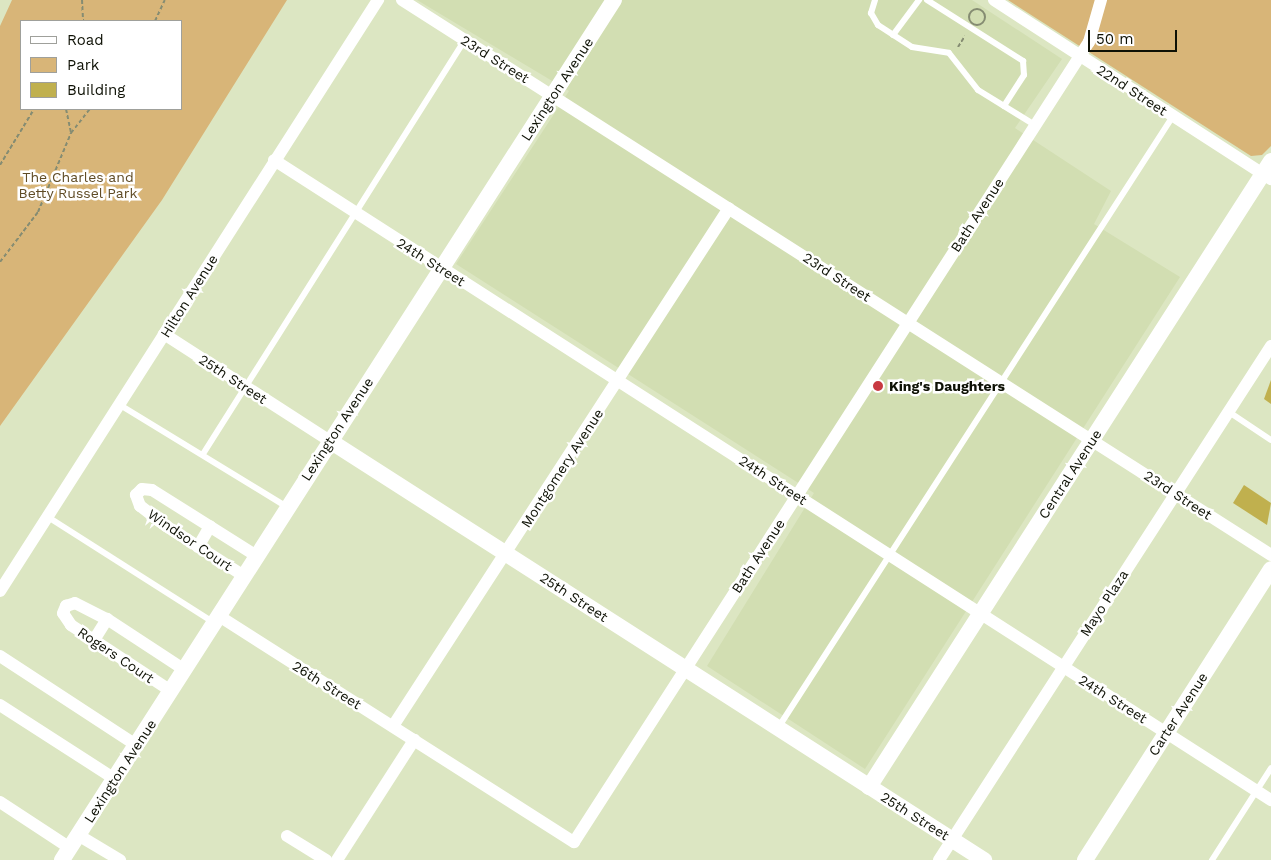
<!DOCTYPE html>
<html>
<head>
<meta charset="utf-8">
<style>
	body { margin:0 }
	#map { position:relative; width:1271px; height:860px; overflow:hidden; background:#dce6c2; font-family:"Work Sans",sans-serif }
	div>[style] { position:absolute }
	.built>* { inset:0; background:#d2deb2 }
	.green>* { inset:0; background:#d8b578 }
	.building>* { inset:0; background:#c0b04e }
	.path>* { height:2px; margin-top:-1px; transform-origin:0; background:repeating-linear-gradient(90deg,#858c72 0 4px,transparent 0 6.5px) }
	.path>.ring { margin:-1px; padding:0; box-sizing:content-box; background:none; border:2px solid #858c72; border-radius:50% }
	.service>* { height:6px; margin:-3px; padding:0 3px; transform-origin:3px; border-radius:3px; background:#fff }
	.minor>* { height:12px; margin:-6px; padding:0 6px; transform-origin:6px; border-radius:6px; background:#fff }
	.tertiary>* { height:16px; margin:-8px; padding:0 8px; transform-origin:8px; border-radius:8px; background:#fff }
	.dots>* { width:14px; height:14px; translate:-50% -50%; box-sizing:border-box; border:2px solid #fff; border-radius:50% }
	span { translate:-50% -50%; white-space:nowrap; text-align:center; line-height:1.15; -webkit-text-stroke:5px #fff; paint-order:stroke }
	.street-label { font-size:14px; color:#0e1105 }
	.park-label { font-size:14px; color:#604c26 }
	.poi-label { font-size:14px; color:#0e1105; font-weight:700 }
	.left { translate:0 -50%; text-align:left }
	.legend { position:absolute; left:20px; top:20px; width:162px; height:90px; box-sizing:border-box; background:#fff; border:1px solid #9fa09b; margin:0; padding:6px 9px; list-style:none; font-size:15px; color:#0e1105 }
	.legend li { display:flex; align-items:center; gap:10px; height:25px }
	.legend b { width:25px; border:1px solid #9fa09b }
	.scale { position:absolute; left:1088px; top:30px; width:89px; height:22px; box-sizing:border-box; border:2px solid #0e1105; border-top:0; padding-left:6px; font-size:15px; line-height:18px; white-space:nowrap; color:#0e1105; -webkit-text-stroke:4px #fff; paint-order:stroke }
</style>
</head>
<body>
<div id="map">
	<div class="built">
		<i style="clip-path:polygon(417px 0,972px 0,1062px 59px,1015px 128px,1111px 191px,1094px 224px,1180px 277px,865px 769px,707px 666px,814px 493px,456px 264px,569px 91px)"></i>
	</div>
	<div class="green">
		<i style="clip-path:polygon(evenodd,12px 0,287px 0,162px 200px,0 426px,0 26px,12px 0,21px 21px,181px 21px,181px 109px,21px 109px,21px 21px)"></i>
		<i style="clip-path:polygon(1008px 0,1271px 0,1271px 146px,1262px 155px,1251px 156px)"></i>
	</div>
	<div class="building">
		<i style="clip-path:polygon(1271px 380px,1271px 404px,1264px 399px)"></i>
		<i style="clip-path:polygon(1244px 485px,1271px 503px,1267px 525px,1233px 503px)"></i>
	</div>
	<div class="path">
		<i style="left:82px;top:0;width:21px;rotate:87deg"></i>
		<i class="ring" style="left:969px;top:9px;width:14px;height:14px"></i>
		<i style="left:155px;top:21px;width:23px;rotate:-65deg"></i>
		<i style="left:958px;top:47px;width:13px;rotate:-58deg"></i>
		<i style="left:66px;top:109px;width:25px;rotate:78deg"></i>
		<i style="left:0;top:165px;width:66px;rotate:-58.7deg"></i>
		<i style="left:0;top:262px;width:63px;rotate:-52.8deg"></i>
		<i style="left:38px;top:212px;width:86px;rotate:-67.3deg"></i>
		<i style="left:71px;top:133px;width:31px;rotate:-52deg"></i>
	</div>
	<div class="service">
		<i style="left:875px;top:0;width:14px;rotate:107deg"></i>
		<i style="left:871px;top:13px;width:14px;rotate:60deg"></i>
		<i style="left:878px;top:25px;width:40px;rotate:32.9deg"></i>
		<i style="left:912px;top:47px;width:37px;rotate:9deg"></i>
		<i style="left:949px;top:53px;width:47px;rotate:51.9deg"></i>
		<i style="left:978px;top:90px;width:67px;rotate:31.6deg"></i>
		<i style="left:927px;top:0;width:114px;rotate:32.4deg"></i>
		<i style="left:1023px;top:61px;width:14px;rotate:86deg"></i>
		<i style="left:1024px;top:75px;width:37px;rotate:123deg"></i>
		<i style="left:893px;top:35px;width:44px;rotate:-53.4deg"></i>
		<i style="left:120px;top:405px;width:196px;rotate:31.4deg"></i>
		<i style="left:1229px;top:412px;width:50px;rotate:33.7deg"></i>
		<i style="left:203px;top:454px;width:490px;rotate:-57.7deg"></i>
		<i style="left:48px;top:517px;width:196px;rotate:32.5deg"></i>
		<i style="left:778px;top:728px;width:728px;rotate:-57.16deg"></i>
		<i style="left:1212px;top:860px;width:109px;rotate:-57.3deg"></i>
	</div>
	<div class="minor">
		<i style="left:402px;top:0;width:1031px;rotate:32.56deg"></i>
		<i style="left:994px;top:0;width:330px;rotate:32.9deg"></i>
		<i style="left:274px;top:160px;width:1185px;rotate:32.7deg"></i>
		<i style="left:164px;top:334px;width:197px;rotate:32.8deg"></i>
		<i style="left:198px;top:547px;width:24px;rotate:-60deg"></i>
		<i style="left:244px;top:576px;width:93px;rotate:-147.3deg"></i>
		<i style="left:166px;top:526px;width:33px;rotate:-142deg"></i>
		<i style="left:140px;top:506px;width:12px;rotate:-110deg"></i>
		<i style="left:136px;top:495px;width:8px;rotate:-45deg"></i>
		<i style="left:142px;top:489px;width:10px;rotate:6deg"></i>
		<i style="left:152px;top:490px;width:124px;rotate:32.2deg"></i>
		<i style="left:0;top:591px;width:702px;rotate:-57.4deg"></i>
		<i style="left:219px;top:616px;width:421px;rotate:32.5deg"></i>
		<i style="left:574px;top:842px;width:951px;rotate:-57.23deg"></i>
		<i style="left:1089px;top:42px;width:44px;rotate:-74.1deg"></i>
		<i style="left:94px;top:640px;width:25px;rotate:-58deg"></i>
		<i style="left:0;top:656px;width:163px;rotate:33.2deg"></i>
		<i style="left:171px;top:691px;width:120px;rotate:-146.6deg"></i>
		<i style="left:71px;top:625px;width:14px;rotate:-124deg"></i>
		<i style="left:63px;top:613px;width:8px;rotate:-67deg"></i>
		<i style="left:66px;top:606px;width:9px;rotate:-18deg"></i>
		<i style="left:75px;top:603px;width:36px;rotate:27deg"></i>
		<i style="left:107px;top:619px;width:93px;rotate:33.2deg"></i>
		<i style="left:0;top:705px;width:137px;rotate:32.8deg"></i>
		<i style="left:393px;top:726px;width:617px;rotate:-57.03deg"></i>
		<i style="left:0;top:802px;width:84px;rotate:33.3deg"></i>
		<i style="left:78px;top:835px;width:49px;rotate:30.8deg"></i>
		<i style="left:287px;top:836px;width:46px;rotate:31.6deg"></i>
		<i style="left:337px;top:860px;width:143px;rotate:-57.3deg"></i>
		<i style="left:939px;top:860px;width:612px;rotate:-57.14deg"></i>
	</div>
	<div class="tertiary">
		<i style="left:330px;top:441px;width:777px;rotate:32.65deg"></i>
		<i style="left:869px;top:787px;width:744px;rotate:-57.29deg"></i>
		<i style="left:62px;top:860px;width:1022px;rotate:-57.31deg"></i>
		<i style="left:1085px;top:860px;width:345px;rotate:-57.4deg"></i>
	</div>
	<div class="dots">
		<i style="left:878px;top:386px;background:#c83941"></i>
	</div>
	<div class="street-label">
		<span style="left:495px;top:59px;rotate:32deg">23rd Street</span>
		<span style="left:557px;top:89px;rotate:-57deg">Lexington Avenue</span>
		<span style="left:1132px;top:90px;rotate:33deg">22nd Street</span>
		<span style="left:977px;top:215px;rotate:-57deg">Bath Avenue</span>
		<span style="left:431px;top:262px;rotate:32deg">24th Street</span>
		<span style="left:837px;top:277px;rotate:33deg">23rd Street</span>
		<span style="left:189px;top:296px;rotate:-58deg">Hilton Avenue</span>
		<span style="left:233px;top:379px;rotate:33deg">25th Street</span>
		<span style="left:337px;top:429px;rotate:-57deg">Lexington Avenue</span>
		<span style="left:562px;top:468px;rotate:-57deg">Montgomery Avenue</span>
		<span style="left:1070px;top:474px;rotate:-57deg">Central Avenue</span>
		<span style="left:773px;top:480px;rotate:33deg">24th Street</span>
		<span style="left:1178px;top:495px;rotate:33deg">23rd Street</span>
		<span style="left:190px;top:540px;rotate:34deg">Windsor Court</span>
		<span style="left:758px;top:556px;rotate:-57deg">Bath Avenue</span>
		<span style="left:574px;top:597px;rotate:33deg">25th Street</span>
		<span style="left:1104px;top:603px;rotate:-57deg">Mayo Plaza</span>
		<span style="left:116px;top:655px;rotate:34deg">Rogers Court</span>
		<span style="left:327px;top:685px;rotate:32deg">26th Street</span>
		<span style="left:1113px;top:699px;rotate:32deg">24th Street</span>
		<span style="left:1178px;top:714px;rotate:-57deg">Carter Avenue</span>
		<span style="left:120px;top:771px;rotate:-57deg">Lexington Avenue</span>
		<span style="left:915px;top:816px;rotate:32deg">25th Street</span>
	</div>
	<div class="park-label">
		<span style="left:78px;top:185px">The Charles and<br>Betty Russel Park</span>
	</div>
	<div class="poi-label">
		<span class="left" style="left:889px;top:386px">King's Daughters</span>
	</div>
	<ul class="legend">
	<li><b style="height:6px;background:#fff"></b>Road</li>
	<li><b style="height:14px;background:#d8b578"></b>Park</li>
	<li><b style="height:14px;background:#c0b04e"></b>Building</li>
	</ul>
	<div class="scale">50 m</div>
</div>
</body>
</html>
